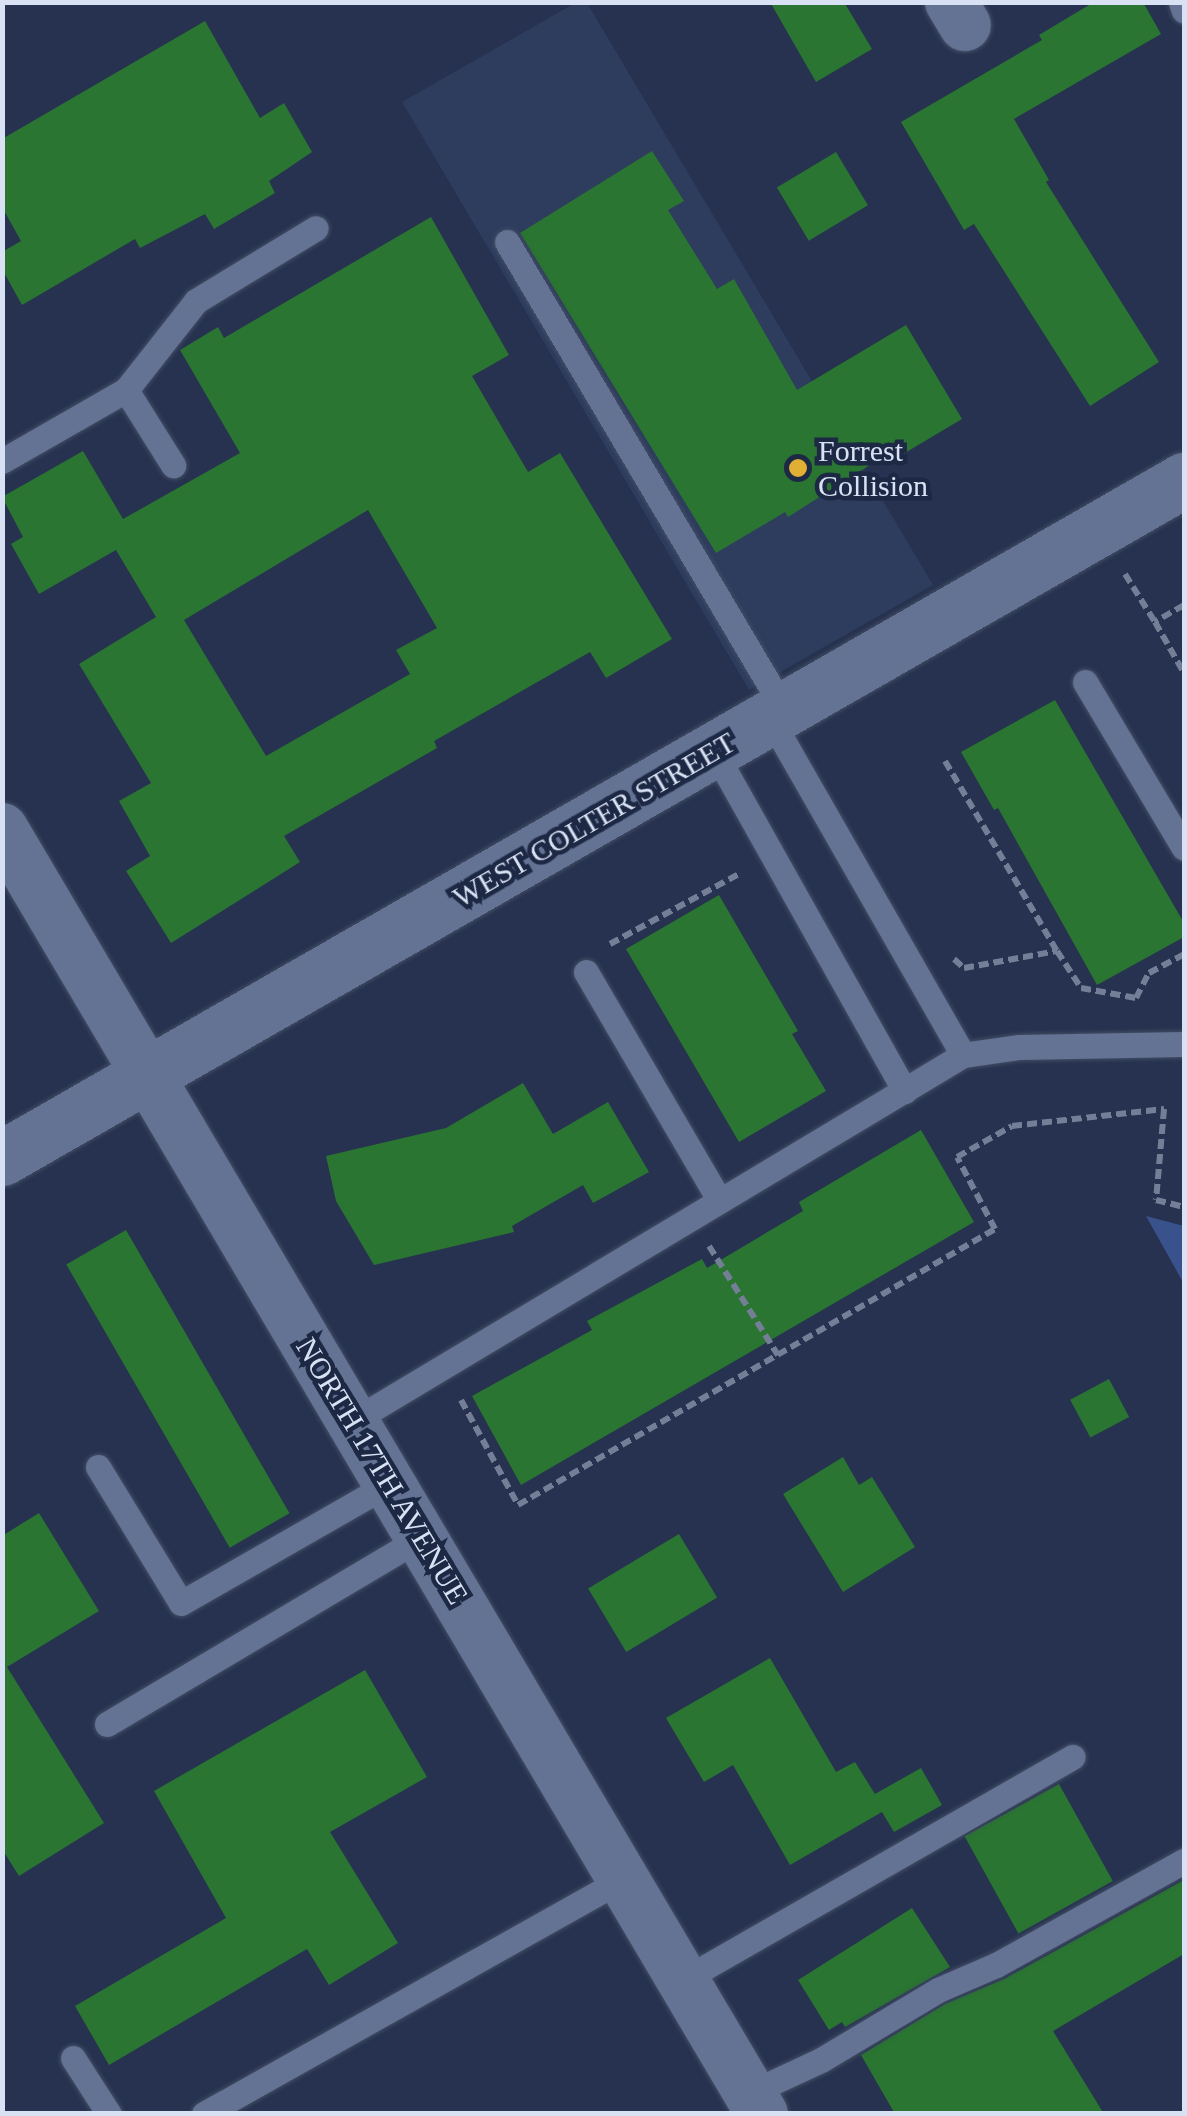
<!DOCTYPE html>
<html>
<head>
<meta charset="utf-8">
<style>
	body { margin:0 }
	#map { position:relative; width:1187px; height:2116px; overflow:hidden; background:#26324f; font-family:Georgia,serif }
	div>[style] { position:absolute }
	.built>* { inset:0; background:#2e3c5e }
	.green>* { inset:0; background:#39528c }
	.building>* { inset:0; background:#2a7531; transform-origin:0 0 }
	.path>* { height:6px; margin-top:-3px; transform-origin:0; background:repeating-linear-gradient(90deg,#747f97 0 10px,transparent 0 15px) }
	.roads { filter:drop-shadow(0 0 2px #434d65) drop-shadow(0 0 2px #434d65) }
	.lane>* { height:25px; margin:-12.5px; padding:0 12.5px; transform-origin:12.5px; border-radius:12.5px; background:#647393 }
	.street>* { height:52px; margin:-26px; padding:0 26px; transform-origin:26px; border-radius:26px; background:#647393 }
	.secondary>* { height:55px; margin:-27.5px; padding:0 27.5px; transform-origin:27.5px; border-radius:27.5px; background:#647393 }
	.dots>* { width:28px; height:28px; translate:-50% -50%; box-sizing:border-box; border:5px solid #1c2844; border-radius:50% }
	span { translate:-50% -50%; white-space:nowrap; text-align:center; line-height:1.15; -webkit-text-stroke:9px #1c2844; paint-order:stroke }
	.poi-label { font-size:30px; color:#d9e2f4 }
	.left { translate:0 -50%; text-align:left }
	.street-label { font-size:30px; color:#d9e2f4 }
	.frame { position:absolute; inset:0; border:5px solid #d9e2f4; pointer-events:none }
</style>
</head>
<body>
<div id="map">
	<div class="built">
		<i style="clip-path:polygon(575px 3px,587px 3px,933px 585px,749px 690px,402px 102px)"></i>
	</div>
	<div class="green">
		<i style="clip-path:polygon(1146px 1216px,1184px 1226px,1184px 1284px)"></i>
	</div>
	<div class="building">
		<i style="clip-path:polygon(770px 2px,844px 2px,872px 49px,816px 82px)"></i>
		<i style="clip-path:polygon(1094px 2px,1143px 2px,1161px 34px,1014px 119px,1049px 180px,1046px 182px,1159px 362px,1090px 406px,974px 224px,964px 230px,901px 122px,1042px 40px,1039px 35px)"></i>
		<i style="clip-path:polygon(205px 21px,260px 118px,284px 103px,312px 152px,269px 181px,275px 193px,214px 229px,205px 214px,140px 248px,135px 239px,22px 305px,2px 269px,2px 252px,21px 241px,2px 207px,2px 139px)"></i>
		<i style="clip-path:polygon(652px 151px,684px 201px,668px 210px,717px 289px,734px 279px,797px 390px,906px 325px,962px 419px,888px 463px,884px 456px,788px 517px,785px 512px,716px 553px,520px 233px)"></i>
		<i style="left:836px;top:152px;width:62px;height:69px;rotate:59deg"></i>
		<i style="clip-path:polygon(evenodd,431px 217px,509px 355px,472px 376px,528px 472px,560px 453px,672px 639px,606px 678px,590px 652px,434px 741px,437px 748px,284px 836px,300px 862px,171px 943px,126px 871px,150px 856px,119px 801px,151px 783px,79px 664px,156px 617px,116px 550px,39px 594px,11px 544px,23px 537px,2px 497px,83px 451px,123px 519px,240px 453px,180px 350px,218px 327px,224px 338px,431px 217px,368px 510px,437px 628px,396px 650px,410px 674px,266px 756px,184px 620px,368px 510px)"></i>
		<i style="clip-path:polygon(1055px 700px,1184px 923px,1184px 937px,1097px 985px,998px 808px,994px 810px,961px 752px)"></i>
		<i style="clip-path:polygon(719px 895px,798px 1031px,792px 1034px,826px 1091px,739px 1142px,626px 949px)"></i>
		<i style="clip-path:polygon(523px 1083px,553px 1134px,608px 1102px,649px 1172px,593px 1203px,583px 1185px,512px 1226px,514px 1232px,374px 1265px,336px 1201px,326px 1156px,446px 1128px)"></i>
		<i style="clip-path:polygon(921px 1130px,974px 1222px,521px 1485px,472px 1396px,592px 1330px,587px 1321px,702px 1259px,707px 1268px,803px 1211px,799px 1202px)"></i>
		<i style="left:126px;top:1230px;width:327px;height:69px;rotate:60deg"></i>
		<i style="left:1109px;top:1379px;width:43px;height:44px;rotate:62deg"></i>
		<i style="clip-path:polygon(843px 1457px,859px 1485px,872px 1477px,915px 1547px,843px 1592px,783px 1494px)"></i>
		<i style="clip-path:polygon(39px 1513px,99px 1611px,7px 1667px,104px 1823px,19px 1876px,2px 1849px,2px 1536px)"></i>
		<i style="left:679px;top:1534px;width:74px;height:106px;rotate:59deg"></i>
		<i style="clip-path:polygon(770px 1658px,836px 1772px,855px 1762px,875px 1794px,921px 1768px,942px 1805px,894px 1832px,882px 1812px,790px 1865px,733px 1765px,704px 1782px,666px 1718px)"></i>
		<i style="clip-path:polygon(365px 1670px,427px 1777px,330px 1832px,398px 1943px,329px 1985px,307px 1949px,109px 2065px,75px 2006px,226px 1918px,154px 1791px)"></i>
		<i style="left:1059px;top:1784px;width:111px;height:108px;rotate:61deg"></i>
		<i style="clip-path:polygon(1184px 1880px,1184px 1954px,1053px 2031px,1104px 2114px,895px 2114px,861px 2055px,945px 2004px,1004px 1979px)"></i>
		<i style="clip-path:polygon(912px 1908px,950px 1967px,845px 2027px,842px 2022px,829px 2030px,798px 1980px)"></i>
	</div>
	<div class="path">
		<i style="left:1125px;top:574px;width:57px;rotate:58deg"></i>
		<i style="left:1184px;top:605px;width:34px;rotate:150deg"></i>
		<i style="left:1155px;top:622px;width:59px;rotate:60.4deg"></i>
		<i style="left:945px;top:761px;width:221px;rotate:59.5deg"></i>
		<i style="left:610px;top:944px;width:149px;rotate:-28.5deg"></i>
		<i style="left:954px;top:959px;width:13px;rotate:42deg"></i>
		<i style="left:964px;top:968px;width:95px;rotate:-10.4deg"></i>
		<i style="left:1057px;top:951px;width:44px;rotate:57deg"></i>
		<i style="left:1081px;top:988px;width:56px;rotate:10.3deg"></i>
		<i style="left:1136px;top:998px;width:28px;rotate:-63deg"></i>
		<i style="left:1149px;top:973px;width:40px;rotate:-28deg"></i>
		<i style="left:709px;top:1246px;width:129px;rotate:57.7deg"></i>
		<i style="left:461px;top:1400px;width:119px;rotate:61.5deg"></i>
		<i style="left:518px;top:1505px;width:551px;rotate:-30.05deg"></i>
		<i style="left:995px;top:1229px;width:81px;rotate:-117.8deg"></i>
		<i style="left:957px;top:1157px;width:63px;rotate:-29.4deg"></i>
		<i style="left:1012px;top:1126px;width:153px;rotate:-6.4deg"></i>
		<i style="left:1164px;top:1109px;width:91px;rotate:95deg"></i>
		<i style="left:1156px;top:1200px;width:29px;rotate:14deg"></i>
	</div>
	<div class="roads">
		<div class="lane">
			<i style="left:1181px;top:2px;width:9px;rotate:72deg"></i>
			<i style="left:507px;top:242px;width:545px;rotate:59.34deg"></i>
			<i style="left:126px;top:390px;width:89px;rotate:57.9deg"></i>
			<i style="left:2px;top:461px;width:143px;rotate:-29.8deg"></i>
			<i style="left:126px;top:390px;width:113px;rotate:-51.8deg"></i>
			<i style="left:196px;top:301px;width:140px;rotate:-31.3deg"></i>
			<i style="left:1085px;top:682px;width:193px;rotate:59.2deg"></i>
			<i style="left:770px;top:718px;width:388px;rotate:60.2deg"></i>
			<i style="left:714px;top:751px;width:390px;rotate:60.7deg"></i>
			<i style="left:586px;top:972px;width:265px;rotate:59.7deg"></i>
			<i style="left:351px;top:1422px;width:714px;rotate:-30.95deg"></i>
			<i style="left:963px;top:1055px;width:57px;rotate:-8.1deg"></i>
			<i style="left:1019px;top:1047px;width:165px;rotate:-1deg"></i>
			<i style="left:98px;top:1467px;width:159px;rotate:58.6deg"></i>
			<i style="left:181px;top:1603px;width:240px;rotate:-29.8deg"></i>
			<i style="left:107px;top:1724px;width:366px;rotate:-30.7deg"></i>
			<i style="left:683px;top:1980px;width:449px;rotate:-29.8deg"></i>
			<i style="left:73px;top:2058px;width:67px;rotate:57.3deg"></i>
			<i style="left:750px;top:2093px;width:78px;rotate:-24.9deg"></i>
			<i style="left:821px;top:2060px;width:136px;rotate:-30.9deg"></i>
			<i style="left:938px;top:1990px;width:63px;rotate:-23.3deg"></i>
			<i style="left:996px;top:1965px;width:215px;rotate:-29deg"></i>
			<i style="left:204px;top:2114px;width:480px;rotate:-29.3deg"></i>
		</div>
		<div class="street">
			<i style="left:951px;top:2px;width:27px;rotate:59deg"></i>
			<i style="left:2px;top:829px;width:1493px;rotate:59.4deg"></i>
		</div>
		<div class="secondary">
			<i style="left:2px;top:1158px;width:1363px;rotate:-29.84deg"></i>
		</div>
	</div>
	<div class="dots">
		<i style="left:798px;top:468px;background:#e1af34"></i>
	</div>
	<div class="poi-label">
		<span class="left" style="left:818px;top:468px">Forrest<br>Collision</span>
	</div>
	<div class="street-label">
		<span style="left:594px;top:820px;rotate:-30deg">WEST COLTER STREET</span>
		<span style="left:382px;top:1471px;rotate:59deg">NORTH 17TH AVENUE</span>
	</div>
	<div class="frame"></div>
</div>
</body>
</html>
